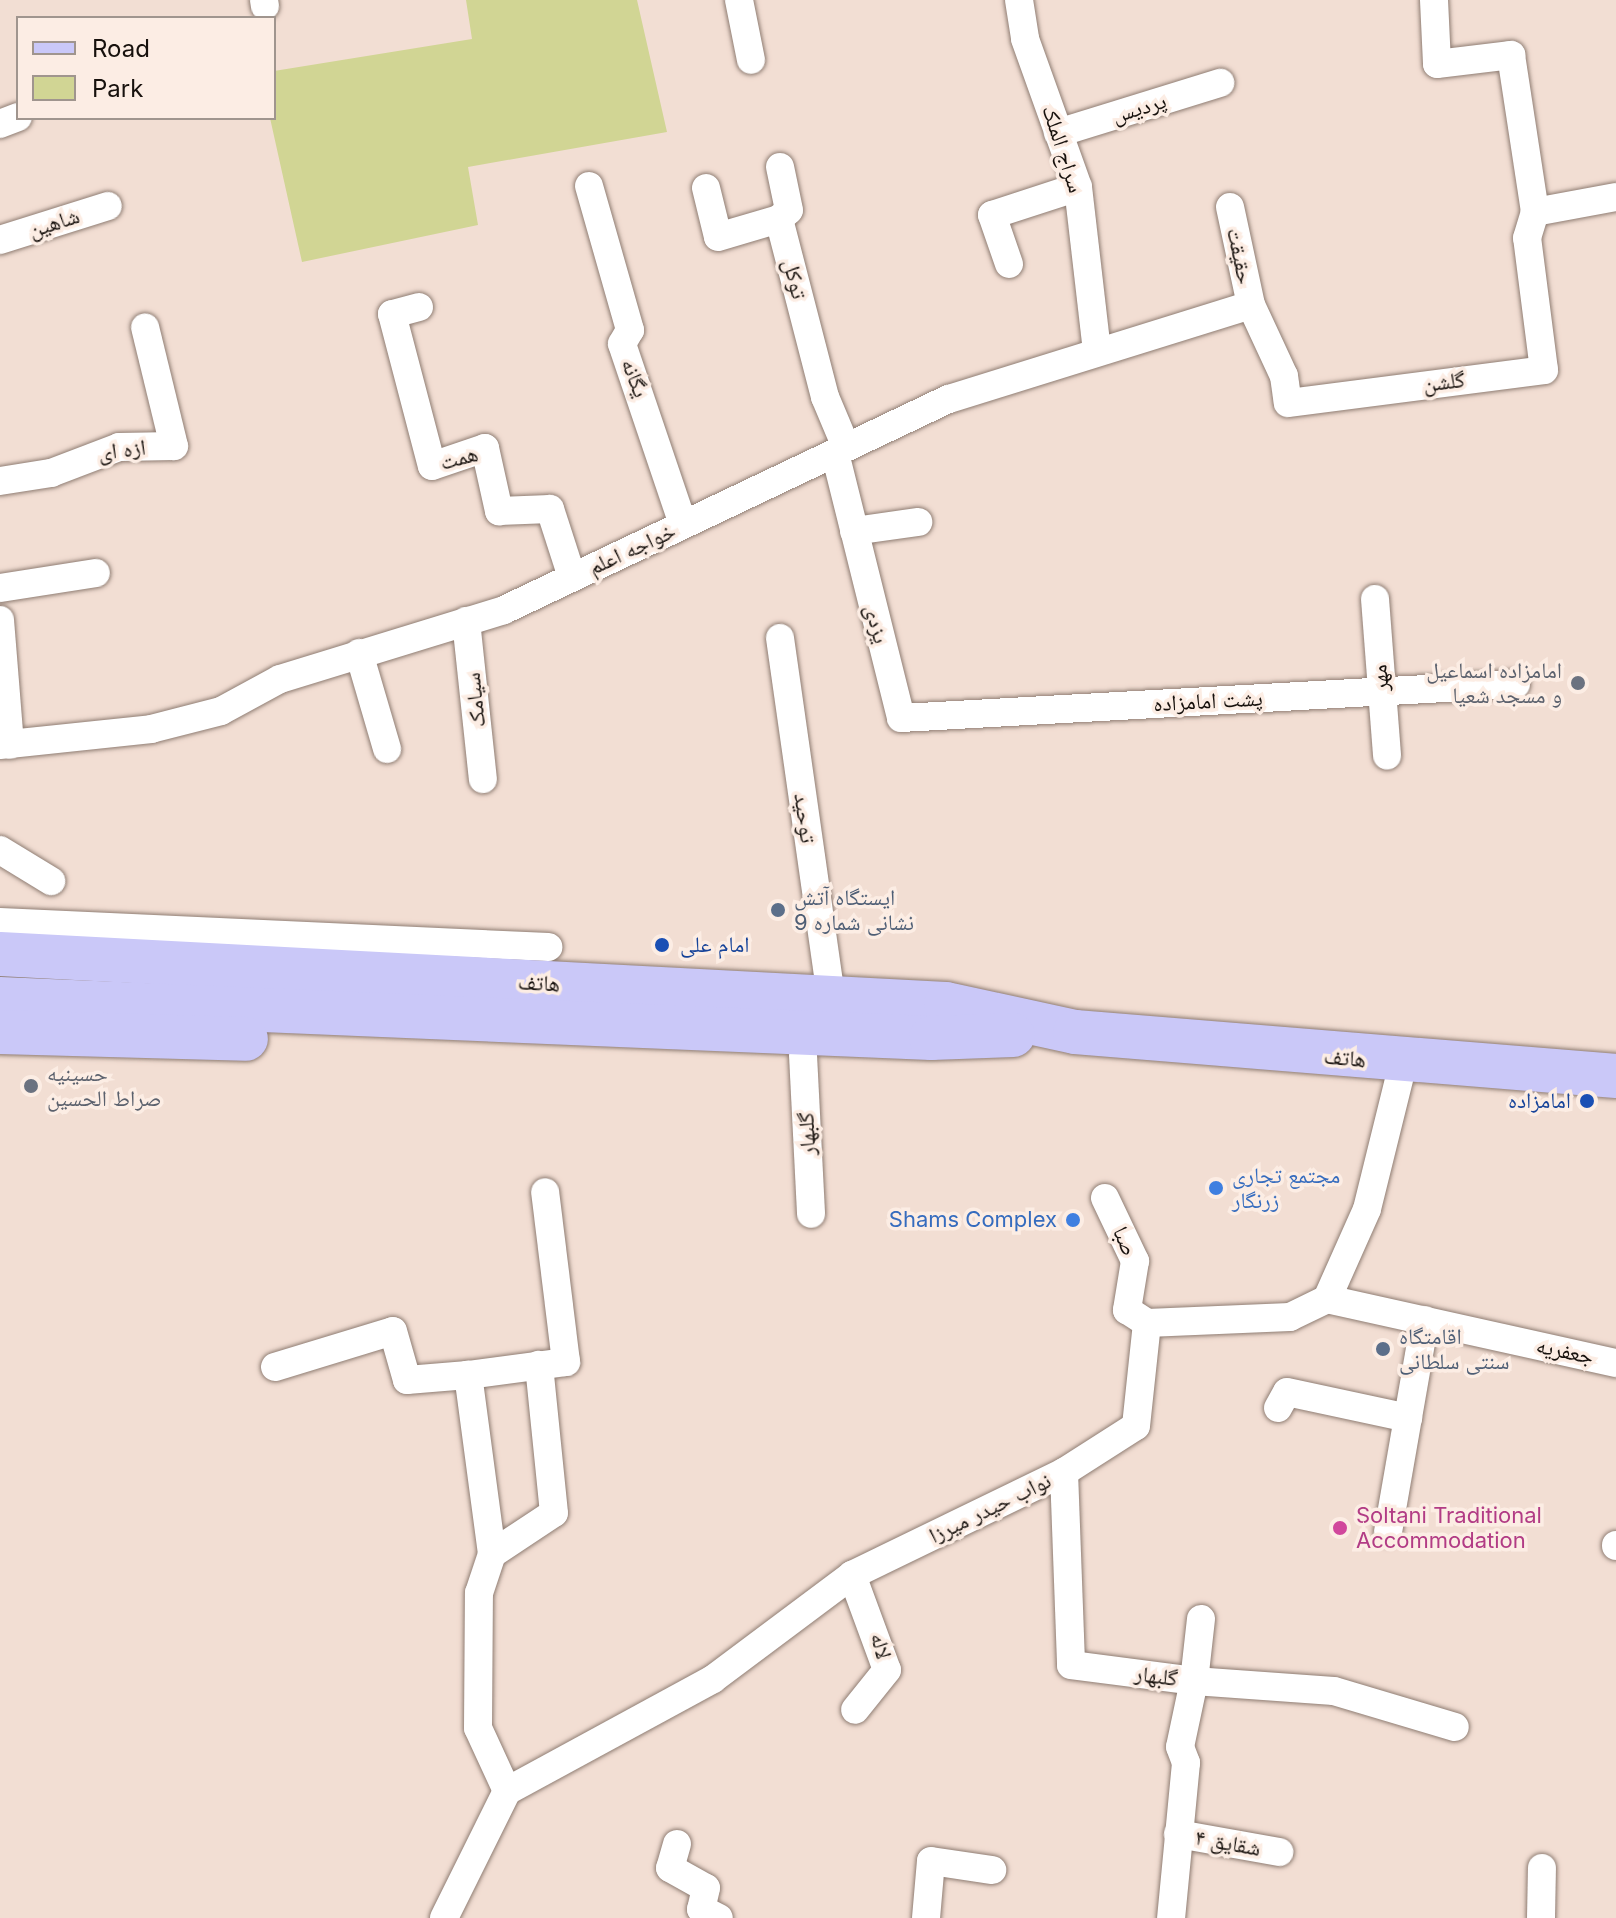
<!DOCTYPE html>
<html>
<head>
<meta charset="utf-8">
<style>
	body { margin:0 }
	#map { position:relative; width:1616px; height:1918px; overflow:hidden; background:#f2ded3; font-family:Inter,"Noto Naskh Arabic",sans-serif }
	div>[style] { position:absolute }
	.green>* { inset:0; background:#d1d594 }
	.roads { filter:drop-shadow(0 0 2px #8f7d73) drop-shadow(0 0 2px #8f7d73) }
	.street>* { height:28px; margin:-14px; padding:0 14px; transform-origin:14px; border-radius:14px; background:#fff }
	.primary>* { height:44px; margin:-22px; padding:0 22px; transform-origin:22px; border-radius:22px; background:#cac8f8 }
	.dots>* { width:22px; height:22px; translate:-50% -50%; box-sizing:border-box; border:4px solid #fcede4; border-radius:50% }
	span { translate:-50% -50%; white-space:nowrap; text-align:center; line-height:1.15; -webkit-text-stroke:7px #fcede4; paint-order:stroke }
	.street-label { font-size:22px; color:#17110d }
	.worship-label { font-size:22px; color:#5b616d }
	.right { translate:-100% -50%; text-align:right }
	.left { translate:0 -50%; text-align:left }
	.service-label { font-size:22px; color:#4e5e75 }
	.transit-label { font-size:22px; color:#164399 }
	.shop-label { font-size:22px; color:#366cbe }
	.hotel-label { font-size:22px; color:#b23c85 }
	.legend { position:absolute; left:16px; top:16px; width:260px; height:104px; box-sizing:border-box; background:#fcede4; border:2px solid #a0958e; margin:0; padding:10px 14px; list-style:none; font-size:24px; color:#17110d }
	.legend li { display:flex; align-items:center; gap:16px; height:40px }
	.legend b { width:40px; border:2px solid #a0958e }
</style>
</head>
<body>
<div id="map">
	<div class="green">
		<i style="clip-path:polygon(466px 0,637px 0,667px 132px,468px 167px,478px 225px,302px 262px,270px 118px,274px 71px,472px 39px)"></i>
	</div>
	<div class="roads">
		<div class="street">
			<i style="left:264px;top:0;width:6px;rotate:81deg"></i>
			<i style="left:739px;top:0;width:61px;rotate:78.7deg"></i>
			<i style="left:1019px;top:0;width:39px;rotate:81deg"></i>
			<i style="left:1025px;top:39px;width:157px;rotate:70.3deg"></i>
			<i style="left:1078px;top:187px;width:164px;rotate:83.4deg"></i>
			<i style="left:1434px;top:0;width:64px;rotate:87.3deg"></i>
			<i style="left:1437px;top:64px;width:75px;rotate:-6.9deg"></i>
			<i style="left:1511px;top:55px;width:159px;rotate:81.3deg"></i>
			<i style="left:0;top:124px;width:19px;rotate:-21deg"></i>
			<i style="left:1058px;top:133px;width:170px;rotate:-17.2deg"></i>
			<i style="left:589px;top:186px;width:150px;rotate:74.1deg"></i>
			<i style="left:630px;top:330px;width:16px;rotate:120deg"></i>
			<i style="left:622px;top:344px;width:190px;rotate:71.3deg"></i>
			<i style="left:706px;top:188px;width:50px;rotate:76.2deg"></i>
			<i style="left:718px;top:237px;width:64px;rotate:-16.4deg"></i>
			<i style="left:779px;top:219px;width:184px;rotate:75.5deg"></i>
			<i style="left:825px;top:397px;width:54px;rotate:67.2deg"></i>
			<i style="left:1230px;top:207px;width:100px;rotate:77.9deg"></i>
			<i style="left:1251px;top:305px;width:78px;rotate:65.1deg"></i>
			<i style="left:1284px;top:376px;width:27px;rotate:82deg"></i>
			<i style="left:1288px;top:403px;width:258px;rotate:-7.3deg"></i>
			<i style="left:1544px;top:370px;width:133px;rotate:-97.3deg"></i>
			<i style="left:1527px;top:238px;width:27px;rotate:-73deg"></i>
			<i style="left:1535px;top:212px;width:82px;rotate:-10.5deg"></i>
			<i style="left:779px;top:219px;width:13px;rotate:-42deg"></i>
			<i style="left:789px;top:210px;width:44px;rotate:-101.8deg"></i>
			<i style="left:0;top:240px;width:113px;rotate:-17.5deg"></i>
			<i style="left:1009px;top:264px;width:52px;rotate:-109.1deg"></i>
			<i style="left:992px;top:215px;width:90px;rotate:-18deg"></i>
			<i style="left:419px;top:307px;width:28px;rotate:165deg"></i>
			<i style="left:392px;top:314px;width:157px;rotate:75.3deg"></i>
			<i style="left:432px;top:466px;width:56px;rotate:-18.8deg"></i>
			<i style="left:485px;top:448px;width:65px;rotate:77.5deg"></i>
			<i style="left:499px;top:511px;width:51px;rotate:-2.2deg"></i>
			<i style="left:550px;top:509px;width:71px;rotate:72.1deg"></i>
			<i style="left:835px;top:453px;width:273px;rotate:76deg"></i>
			<i style="left:901px;top:718px;width:616px;rotate:-3.16deg"></i>
			<i style="left:0;top:481px;width:52px;rotate:-8.9deg"></i>
			<i style="left:51px;top:473px;width:73px;rotate:-20.9deg"></i>
			<i style="left:119px;top:447px;width:55px;rotate:-1deg"></i>
			<i style="left:174px;top:446px;width:122px;rotate:-103.7deg"></i>
			<i style="left:854px;top:531px;width:65px;rotate:-8deg"></i>
			<i style="left:0;top:588px;width:97px;rotate:-8.9deg"></i>
			<i style="left:1375px;top:599px;width:157px;rotate:85.6deg"></i>
			<i style="left:0;top:620px;width:125px;rotate:85.4deg"></i>
			<i style="left:466px;top:621px;width:159px;rotate:83.9deg"></i>
			<i style="left:780px;top:638px;width:364px;rotate:81.9deg"></i>
			<i style="left:359px;top:653px;width:100px;rotate:73.7deg"></i>
			<i style="left:0;top:745px;width:152px;rotate:-6deg"></i>
			<i style="left:151px;top:729px;width:72px;rotate:-14.4deg"></i>
			<i style="left:221px;top:711px;width:67px;rotate:-28.5deg"></i>
			<i style="left:280px;top:679px;width:234px;rotate:-17.1deg"></i>
			<i style="left:504px;top:610px;width:492px;rotate:-25.4deg"></i>
			<i style="left:949px;top:399px;width:316px;rotate:-17.3deg"></i>
			<i style="left:0;top:850px;width:60px;rotate:31.3deg"></i>
			<i style="left:0;top:922px;width:549px;rotate:2.61deg"></i>
			<i style="left:803px;top:1055px;width:159px;rotate:87.1deg"></i>
			<i style="left:1105px;top:1198px;width:70px;rotate:64.5deg"></i>
			<i style="left:1135px;top:1261px;width:50px;rotate:99.3deg"></i>
			<i style="left:1127px;top:1310px;width:24px;rotate:33deg"></i>
			<i style="left:1327px;top:1299px;width:296px;rotate:12.5deg"></i>
			<i style="left:275px;top:1367px;width:123px;rotate:-17deg"></i>
			<i style="left:393px;top:1331px;width:51px;rotate:74.1deg"></i>
			<i style="left:407px;top:1380px;width:61px;rotate:-4.7deg"></i>
			<i style="left:1278px;top:1408px;width:18px;rotate:-61deg"></i>
			<i style="left:1287px;top:1392px;width:124px;rotate:12.1deg"></i>
			<i style="left:1064px;top:1472px;width:193px;rotate:87.9deg"></i>
			<i style="left:1071px;top:1665px;width:124px;rotate:7.4deg"></i>
			<i style="left:1194px;top:1681px;width:67px;rotate:102deg"></i>
			<i style="left:1180px;top:1747px;width:17px;rotate:69deg"></i>
			<i style="left:1186px;top:1763px;width:156px;rotate:95.5deg"></i>
			<i style="left:1388px;top:1532px;width:215px;rotate:-80.1deg"></i>
			<i style="left:1616px;top:1545px;width:1px;rotate:90deg"></i>
			<i style="left:492px;top:1554px;width:74px;rotate:-33.5deg"></i>
			<i style="left:554px;top:1513px;width:149px;rotate:-95.8deg"></i>
			<i style="left:852px;top:1575px;width:101px;rotate:69.8deg"></i>
			<i style="left:887px;top:1670px;width:51px;rotate:128.7deg"></i>
			<i style="left:1201px;top:1619px;width:62px;rotate:96.4deg"></i>
			<i style="left:1194px;top:1681px;width:140px;rotate:4.1deg"></i>
			<i style="left:1334px;top:1691px;width:126px;rotate:16.6deg"></i>
			<i style="left:507px;top:1791px;width:69px;rotate:-114.7deg"></i>
			<i style="left:478px;top:1728px;width:135px;rotate:-89.6deg"></i>
			<i style="left:479px;top:1593px;width:41px;rotate:-71.6deg"></i>
			<i style="left:492px;top:1554px;width:181px;rotate:-97.6deg"></i>
			<i style="left:468px;top:1375px;width:99px;rotate:-7.6deg"></i>
			<i style="left:566px;top:1362px;width:171px;rotate:-97deg"></i>
			<i style="left:1178px;top:1834px;width:103px;rotate:10.1deg"></i>
			<i style="left:677px;top:1844px;width:25px;rotate:106deg"></i>
			<i style="left:670px;top:1868px;width:41px;rotate:29.1deg"></i>
			<i style="left:706px;top:1888px;width:22px;rotate:103deg"></i>
			<i style="left:701px;top:1909px;width:20px;rotate:27deg"></i>
			<i style="left:444px;top:1918px;width:142px;rotate:-63.6deg"></i>
			<i style="left:507px;top:1791px;width:234px;rotate:-28.5deg"></i>
			<i style="left:713px;top:1679px;width:174px;rotate:-36.8deg"></i>
			<i style="left:852px;top:1575px;width:236px;rotate:-25.9deg"></i>
			<i style="left:1064px;top:1472px;width:85px;rotate:-32.6deg"></i>
			<i style="left:1136px;top:1426px;width:104px;rotate:-83.9deg"></i>
			<i style="left:1147px;top:1323px;width:143px;rotate:-2.4deg"></i>
			<i style="left:1290px;top:1317px;width:41px;rotate:-25.9deg"></i>
			<i style="left:1327px;top:1299px;width:98px;rotate:-66deg"></i>
			<i style="left:1367px;top:1209px;width:150px;rotate:-76.1deg"></i>
			<i style="left:926px;top:1918px;width:57px;rotate:-85deg"></i>
			<i style="left:931px;top:1861px;width:62px;rotate:8.4deg"></i>
			<i style="left:1541px;top:1918px;width:50px;rotate:-88.9deg"></i>
		</div>
		<div class="primary">
			<i style="left:0;top:954px;width:947px;rotate:3.03deg"></i>
			<i style="left:946px;top:1004px;width:132px;rotate:12.2deg"></i>
			<i style="left:1075px;top:1032px;width:543px;rotate:4.65deg"></i>
			<i style="left:0;top:999px;width:932px;rotate:2.4deg"></i>
			<i style="left:931px;top:1038px;width:82px;rotate:-2.1deg"></i>
			<i style="left:0;top:1032px;width:246px;rotate:1.6deg"></i>
		</div>
	</div>
	<div class="dots">
		<i style="left:1578px;top:683px;background:#6b7280"></i>
		<i style="left:778px;top:910px;background:#5c6f8a"></i>
		<i style="left:662px;top:945px;background:#1a4fb4"></i>
		<i style="left:31px;top:1086px;background:#6b7280"></i>
		<i style="left:1587px;top:1101px;background:#1a4fb4"></i>
		<i style="left:1216px;top:1188px;background:#3f7fe0"></i>
		<i style="left:1073px;top:1220px;background:#3f7fe0"></i>
		<i style="left:1383px;top:1349px;background:#5c6f8a"></i>
		<i style="left:1340px;top:1528px;background:#d1479c"></i>
	</div>
	<div class="street-label">
		<span style="left:1139px;top:108px;rotate:-17deg">پردیس</span>
		<span style="left:1063px;top:149px;rotate:72deg">سراج الملک</span>
		<span style="left:54px;top:223px;rotate:-18deg">شاهین</span>
		<span style="left:1240px;top:256px;rotate:78deg">حقیقت</span>
		<span style="left:795px;top:279px;rotate:76deg">توکل</span>
		<span style="left:635px;top:378px;rotate:69deg">یگانه</span>
		<span style="left:1444px;top:382px;rotate:-7deg">گلشن</span>
		<span style="left:122px;top:450px;rotate:-7deg">ازه ای</span>
		<span style="left:459px;top:458px;rotate:-15deg">همت</span>
		<span style="left:632px;top:549px;rotate:-25deg">خواجه اعلم</span>
		<span style="left:877px;top:624px;rotate:76deg">یزدی</span>
		<span style="left:1380px;top:678px;rotate:-94deg">مهر</span>
		<span style="left:475px;top:700px;rotate:-96deg">سیامک</span>
		<span style="left:1208px;top:701px;rotate:-3deg">پشت امامزاده</span>
		<span style="left:805px;top:818px;rotate:82deg">توحید</span>
		<span style="left:539px;top:983px;rotate:3deg">هاتف</span>
		<span style="left:1345px;top:1058px;rotate:5deg">هاتف</span>
		<span style="left:807px;top:1134px;rotate:-93deg">گلبهار</span>
		<span style="left:1125px;top:1241px;rotate:67deg">صبا</span>
		<span style="left:1565px;top:1351px;rotate:12deg">جعفریه</span>
		<span style="left:990px;top:1508px;rotate:-26deg">نواب حیدر میرزا</span>
		<span style="left:881px;top:1646px;rotate:75deg">لاله</span>
		<span style="left:1156px;top:1676px;rotate:7deg">گلبهار</span>
		<span style="left:1228px;top:1843px;rotate:10deg">شقایق ۴</span>
	</div>
	<div class="worship-label">
		<span class="right" style="left:1562px;top:683px">امامزاده اسماعیل<br>و مسجد شعیا</span>
		<span class="left" style="left:47px;top:1086px">حسینیه<br>صراط الحسین</span>
	</div>
	<div class="service-label">
		<span class="left" style="left:794px;top:910px">ایستگاه آتش<br>نشانی شماره 9</span>
		<span class="left" style="left:1399px;top:1349px">اقامتگاه<br>سنتی سلطانی</span>
	</div>
	<div class="transit-label">
		<span class="left" style="left:680px;top:945px">امام علی</span>
		<span class="right" style="left:1571px;top:1101px">امامزاده</span>
	</div>
	<div class="shop-label">
		<span class="left" style="left:1232px;top:1188px">مجتمع تجاری<br>زرنگار</span>
		<span class="right" style="left:1057px;top:1220px">Shams Complex</span>
	</div>
	<div class="hotel-label">
		<span class="left" style="left:1356px;top:1528px">Soltani Traditional<br>Accommodation</span>
	</div>
	<ul class="legend">
	<li><b style="height:10px;background:#cac8f8"></b>Road</li>
	<li><b style="height:22px;background:#d1d594"></b>Park</li>
	</ul>
</div>
</body>
</html>
